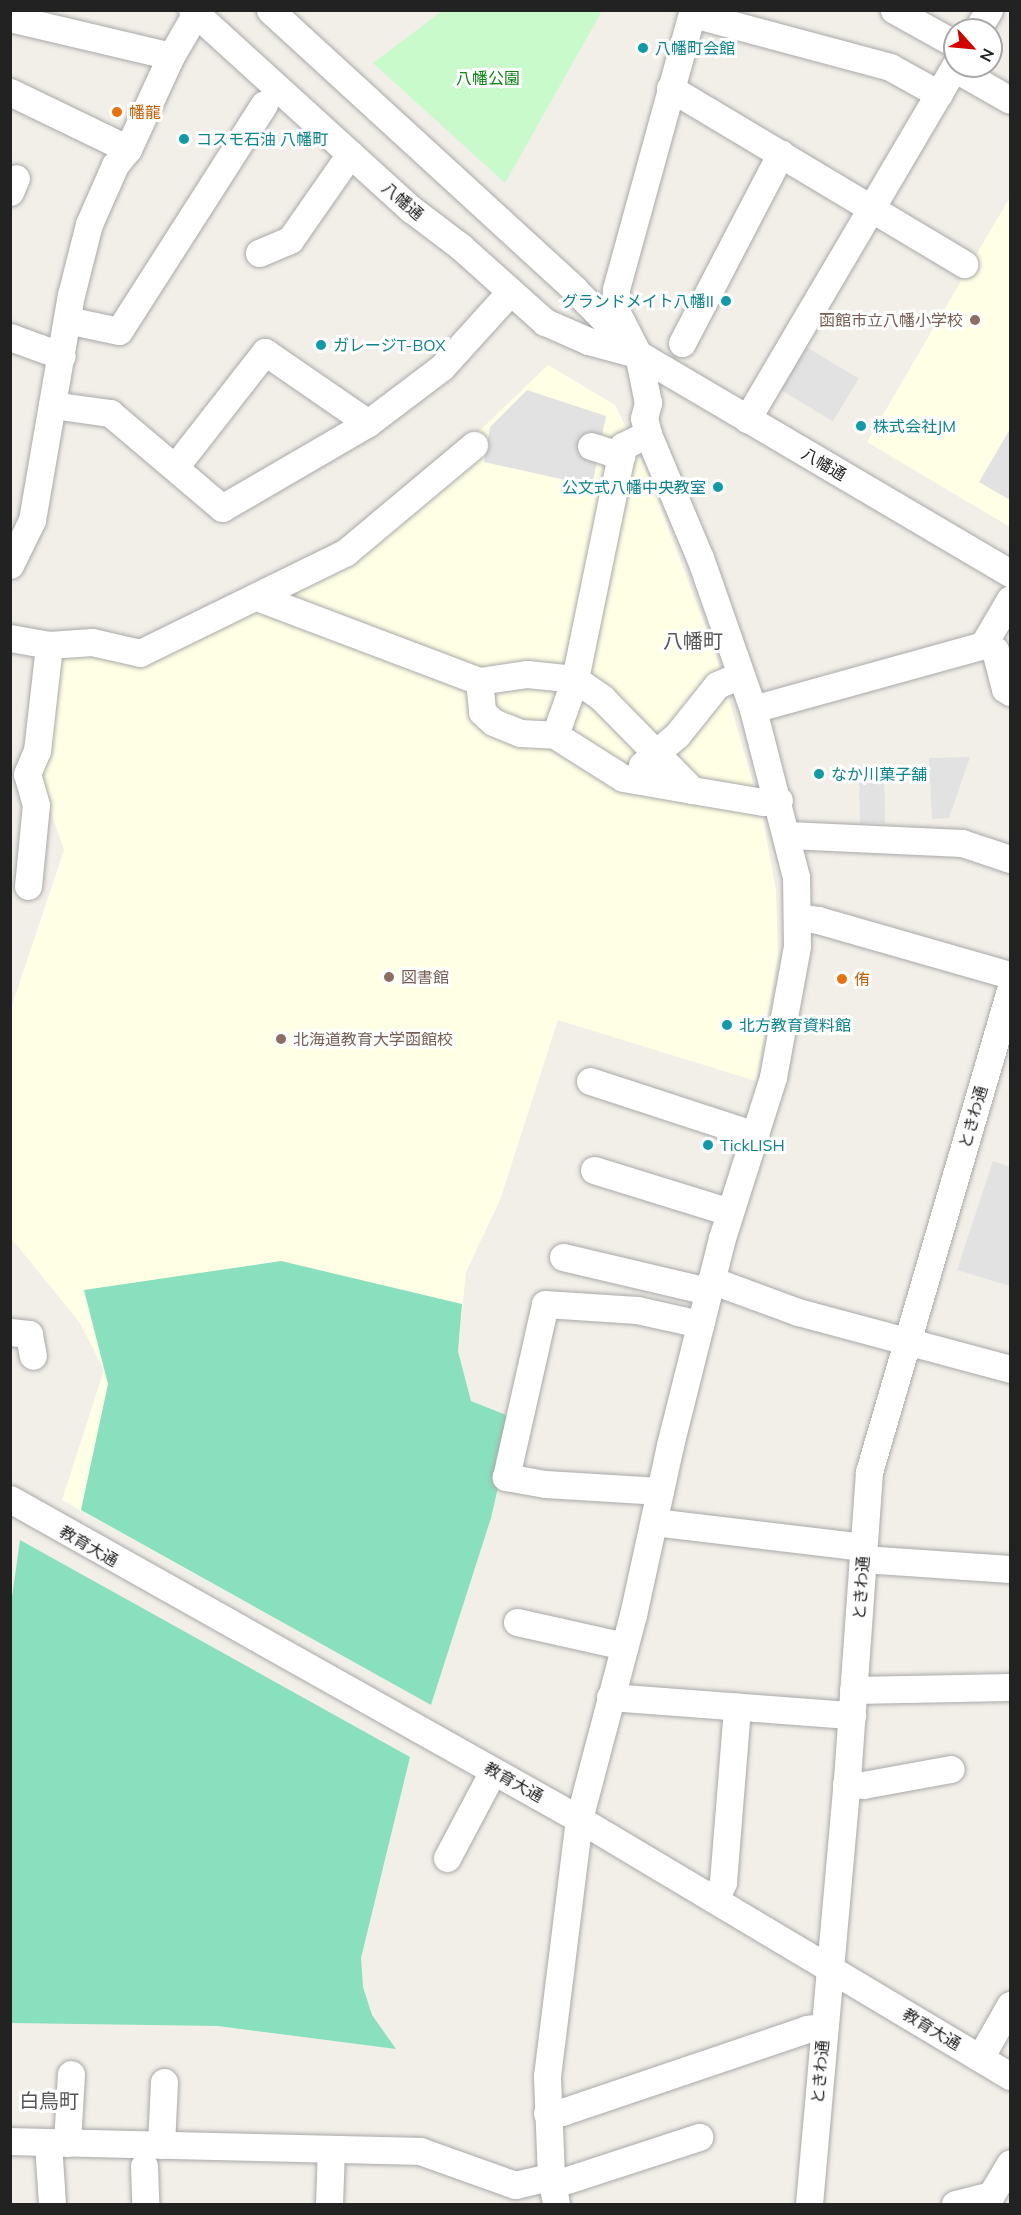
<!DOCTYPE html>
<html>
<head>
<meta charset="utf-8">
<style>
	body { margin:0 }
	#map { position:relative; width:1021px; height:2215px; overflow:hidden; background:#f2efe9; font-family:Mulish,"Noto Sans JP",sans-serif }
	div>[style] { position:absolute }
	.education>* { inset:0; background:#ffffe5 }
	.park>* { inset:0; background:#c8facc }
	.pitch>* { inset:0; background:#88e0be }
	.parking>* { inset:0; background:#e2e2e2; transform-origin:0 0 }
	.roads { filter:drop-shadow(0 0 2px #a9a9a9) drop-shadow(0 0 2px #a9a9a9) }
	.minor>* { height:27px; margin:-13.5px; padding:0 13.5px; transform-origin:13.5px; border-radius:13.5px; background:#fff }
	.dots>* { width:16px; height:16px; translate:-50% -50%; box-sizing:border-box; border:3px solid #fff; border-radius:50% }
	span { translate:-50% -50%; white-space:nowrap; text-align:center; line-height:1.15; -webkit-text-stroke:6px #fff; paint-order:stroke }
	.culture-label { font-size:16px; color:#0d838f }
	.left { translate:0 -50%; text-align:left }
	.right { translate:-100% -50%; text-align:right }
	.park-label { font-size:16px; color:#0c8416 }
	.food-label { font-size:16px; color:#c56008 }
	.street-label { font-size:16px; color:#222 }
	.education-label { font-size:16px; color:#785e54 }
	.quarter-label { font-size:20px; color:#555 }
	.frame { position:absolute; inset:0; border:12px solid #222; pointer-events:none }
	.north { position:absolute; left:943px; top:18px; width:60px; height:60px; box-sizing:border-box; background:#fff; border:2px solid #a7a7a7; border-radius:50%; rotate:117deg; font-size:16px; font-weight:700; line-height:24px; text-align:center; color:#222 }
	.north::after { content:''; display:block; margin:auto; width:21px; height:27px; background:#d40000; clip-path:polygon(50% 0,100% 100%,50% 72%,0 100%) }
</style>
</head>
<body>
<div id="map">
	<div class="education">
		<i style="clip-path:polygon(1010px 197px,1010px 527px,867px 442px)"></i>
		<i style="clip-path:polygon(548px 365px,615px 405px,644px 464px,715px 652px,762px 813px,776px 891px,778px 955px,756px 1081px,558px 1020px,500px 1200px,466px 1272px,458px 1351px,471px 1401px,514px 1418px,491px 1518px,431px 1705px,62px 1500px,104px 1370px,80px 1323px,11px 1238px,10px 1011px,64px 850px,43px 788px,31px 777px,56px 653px,87px 650px,130px 663px,276px 595px,472px 438px)"></i>
	</div>
	<div class="park">
		<i style="clip-path:polygon(442px 11px,602px 11px,505px 183px,373px 63px)"></i>
	</div>
	<div class="pitch">
		<i style="clip-path:polygon(281px 1261px,462px 1304px,458px 1351px,471px 1401px,514px 1418px,491px 1518px,431px 1705px,81px 1510px,108px 1384px,84px 1290px)"></i>
		<i style="clip-path:polygon(20px 1540px,410px 1757px,361px 1958px,363px 1987px,372px 2015px,396px 2049px,218px 2026px,11px 2023px,10px 1611px)"></i>
	</div>
	<div class="parking">
		<i style="left:803px;top:345px;width:65px;height:50px;rotate:31deg"></i>
		<i style="clip-path:polygon(527px 390px,606px 416px,592px 486px,484px 462px,490px 427px)"></i>
		<i style="clip-path:polygon(1010px 429px,1010px 500px,979px 482px)"></i>
		<i style="clip-path:polygon(970px 757px,949px 818px,932px 819px,929px 758px)"></i>
		<i style="left:884px;top:765px;width:58px;height:25px;rotate:89deg"></i>
		<i style="clip-path:polygon(993px 1161px,1010px 1167px,1010px 1286px,957px 1270px)"></i>
	</div>
	<div class="roads">
		<div class="minor">
			<i style="left:192px;top:10px;width:296px;rotate:42.3deg"></i>
			<i style="left:411px;top:209px;width:63px;rotate:37.2deg"></i>
			<i style="left:461px;top:247px;width:113px;rotate:41.8deg"></i>
			<i style="left:545px;top:322px;width:47px;rotate:23.8deg"></i>
			<i style="left:588px;top:341px;width:51px;rotate:14.9deg"></i>
			<i style="left:270px;top:10px;width:413px;rotate:42.5deg"></i>
			<i style="left:574px;top:289px;width:91px;rotate:45.4deg"></i>
			<i style="left:638px;top:354px;width:432px;rotate:30.5deg"></i>
			<i style="left:894px;top:10px;width:70px;rotate:29.1deg"></i>
			<i style="left:704px;top:17px;width:193px;rotate:15deg"></i>
			<i style="left:890px;top:67px;width:56px;rotate:28.9deg"></i>
			<i style="left:10px;top:18px;width:165px;rotate:13.3deg"></i>
			<i style="left:977px;top:30px;width:23px;rotate:-59deg"></i>
			<i style="left:954px;top:68px;width:64px;rotate:29.7deg"></i>
			<i style="left:670px;top:88px;width:343px;rotate:30.9deg"></i>
			<i style="left:10px;top:92px;width:131px;rotate:25.8deg"></i>
			<i style="left:10px;top:192px;width:15px;rotate:-67deg"></i>
			<i style="left:259px;top:253px;width:34px;rotate:-23deg"></i>
			<i style="left:290px;top:240px;width:105px;rotate:-55.1deg"></i>
			<i style="left:67px;top:320px;width:53px;rotate:11.9deg"></i>
			<i style="left:119px;top:331px;width:269px;rotate:-57.4deg"></i>
			<i style="left:10px;top:337px;width:55px;rotate:20.1deg"></i>
			<i style="left:682px;top:343px;width:214px;rotate:-62.5deg"></i>
			<i style="left:52px;top:405px;width:59px;rotate:7.9deg"></i>
			<i style="left:110px;top:413px;width:147px;rotate:40.3deg"></i>
			<i style="left:222px;top:508px;width:169px;rotate:-30.2deg"></i>
			<i style="left:368px;top:423px;width:93px;rotate:-37.1deg"></i>
			<i style="left:442px;top:367px;width:101px;rotate:-47.8deg"></i>
			<i style="left:747px;top:419px;width:410px;rotate:-59.5deg"></i>
			<i style="left:591px;top:446px;width:32px;rotate:18deg"></i>
			<i style="left:175px;top:467px;width:146px;rotate:-52deg"></i>
			<i style="left:265px;top:352px;width:125px;rotate:34.6deg"></i>
			<i style="left:10px;top:565px;width:50px;rotate:-63.9deg"></i>
			<i style="left:32px;top:520px;width:228px;rotate:-80.2deg"></i>
			<i style="left:71px;top:295px;width:73px;rotate:-75.8deg"></i>
			<i style="left:89px;top:224px;width:64px;rotate:-66.2deg"></i>
			<i style="left:115px;top:165px;width:21px;rotate:-51deg"></i>
			<i style="left:128px;top:149px;width:102px;rotate:-65.2deg"></i>
			<i style="left:171px;top:56px;width:53px;rotate:-59.6deg"></i>
			<i style="left:257px;top:597px;width:237px;rotate:20.7deg"></i>
			<i style="left:479px;top:681px;width:49px;rotate:-8.3deg"></i>
			<i style="left:527px;top:674px;width:48px;rotate:5.9deg"></i>
			<i style="left:575px;top:679px;width:238px;rotate:-78.4deg"></i>
			<i style="left:623px;top:446px;width:28px;rotate:-26deg"></i>
			<i style="left:10px;top:638px;width:40px;rotate:10deg"></i>
			<i style="left:49px;top:645px;width:43px;rotate:-4deg"></i>
			<i style="left:92px;top:642px;width:49px;rotate:12.9deg"></i>
			<i style="left:140px;top:653px;width:229px;rotate:-26.1deg"></i>
			<i style="left:346px;top:552px;width:167px;rotate:-39.9deg"></i>
			<i style="left:983px;top:645px;width:13px;rotate:23deg"></i>
			<i style="left:995px;top:650px;width:40px;rotate:75.6deg"></i>
			<i style="left:1005px;top:689px;width:6px;rotate:31deg"></i>
			<i style="left:479px;top:681px;width:31px;rotate:84deg"></i>
			<i style="left:482px;top:712px;width:15px;rotate:42deg"></i>
			<i style="left:493px;top:722px;width:29px;rotate:22deg"></i>
			<i style="left:520px;top:733px;width:35px;rotate:3deg"></i>
			<i style="left:555px;top:735px;width:80px;rotate:32.3deg"></i>
			<i style="left:623px;top:778px;width:70px;rotate:9.9deg"></i>
			<i style="left:753px;top:709px;width:239px;rotate:-15.5deg"></i>
			<i style="left:983px;top:645px;width:53px;rotate:-59.6deg"></i>
			<i style="left:555px;top:735px;width:59px;rotate:-70.3deg"></i>
			<i style="left:575px;top:679px;width:33px;rotate:35deg"></i>
			<i style="left:602px;top:698px;width:129px;rotate:45.6deg"></i>
			<i style="left:692px;top:790px;width:72px;rotate:9.6deg"></i>
			<i style="left:763px;top:802px;width:16px;rotate:-7deg"></i>
			<i style="left:642px;top:765px;width:46px;rotate:-40.6deg"></i>
			<i style="left:677px;top:735px;width:64px;rotate:-51.3deg"></i>
			<i style="left:717px;top:685px;width:26px;rotate:-23deg"></i>
			<i style="left:788px;top:835px;width:174px;rotate:2.6deg"></i>
			<i style="left:962px;top:843px;width:51px;rotate:18.4deg"></i>
			<i style="left:28px;top:886px;width:81px;rotate:-84.4deg"></i>
			<i style="left:36px;top:805px;width:32px;rotate:-106deg"></i>
			<i style="left:27px;top:774px;width:25px;rotate:-67deg"></i>
			<i style="left:37px;top:751px;width:107px;rotate:-83.5deg"></i>
			<i style="left:797px;top:917px;width:21px;rotate:8deg"></i>
			<i style="left:818px;top:920px;width:200px;rotate:16deg"></i>
			<i style="left:590px;top:1081px;width:174px;rotate:18.1deg"></i>
			<i style="left:594px;top:1170px;width:142px;rotate:17.2deg"></i>
			<i style="left:563px;top:1257px;width:149px;rotate:13.2deg"></i>
			<i style="left:711px;top:1280px;width:93px;rotate:20.2deg"></i>
			<i style="left:798px;top:1312px;width:220px;rotate:15deg"></i>
			<i style="left:10px;top:1332px;width:19px;rotate:6deg"></i>
			<i style="left:29px;top:1334px;width:22px;rotate:80deg"></i>
			<i style="left:660px;top:1491px;width:115px;rotate:-176.5deg"></i>
			<i style="left:545px;top:1484px;width:40px;rotate:-170deg"></i>
			<i style="left:506px;top:1477px;width:177px;rotate:-77.3deg"></i>
			<i style="left:545px;top:1304px;width:92px;rotate:3.7deg"></i>
			<i style="left:637px;top:1310px;width:65px;rotate:12.5deg"></i>
			<i style="left:10px;top:1499px;width:653px;rotate:29.35deg"></i>
			<i style="left:579px;top:1819px;width:502px;rotate:30.81deg"></i>
			<i style="left:654px;top:1522px;width:211px;rotate:6.8deg"></i>
			<i style="left:863px;top:1559px;width:147px;rotate:3.9deg"></i>
			<i style="left:517px;top:1622px;width:110px;rotate:12.6deg"></i>
			<i style="left:853px;top:1690px;width:157px;rotate:-1.1deg"></i>
			<i style="left:610px;top:1697px;width:243px;rotate:4.3deg"></i>
			<i style="left:846px;top:1784px;width:17px;rotate:3deg"></i>
			<i style="left:863px;top:1785px;width:89px;rotate:-10.3deg"></i>
			<i style="left:447px;top:1858px;width:98px;rotate:-62.1deg"></i>
			<i style="left:715px;top:1900px;width:20px;rotate:-66deg"></i>
			<i style="left:723px;top:1882px;width:176px;rotate:-85.4deg"></i>
			<i style="left:980px;top:2058px;width:61px;rotate:-60.5deg"></i>
			<i style="left:547px;top:2113px;width:15px;rotate:-4deg"></i>
			<i style="left:562px;top:2112px;width:259px;rotate:-18.7deg"></i>
			<i style="left:807px;top:2029px;width:17px;rotate:-7deg"></i>
			<i style="left:10px;top:2141px;width:410px;rotate:1.4deg"></i>
			<i style="left:420px;top:2151px;width:101px;rotate:19.7deg"></i>
			<i style="left:515px;top:2185px;width:37px;rotate:-13deg"></i>
			<i style="left:48px;top:2143px;width:61px;rotate:86.2deg"></i>
			<i style="left:67px;top:2143px;width:69px;rotate:-86.7deg"></i>
			<i style="left:161px;top:2145px;width:63px;rotate:-87.3deg"></i>
			<i style="left:144px;top:2166px;width:38px;rotate:88deg"></i>
			<i style="left:552px;top:2185px;width:155px;rotate:-18.1deg"></i>
			<i style="left:329px;top:2204px;width:55px;rotate:-87.9deg"></i>
			<i style="left:556px;top:2204px;width:27px;rotate:-100deg"></i>
			<i style="left:551px;top:2177px;width:101px;rotate:-92.3deg"></i>
			<i style="left:547px;top:2076px;width:259px;rotate:-82.9deg"></i>
			<i style="left:579px;top:1819px;width:211px;rotate:-75.2deg"></i>
			<i style="left:633px;top:1615px;width:174px;rotate:-77.7deg"></i>
			<i style="left:670px;top:1445px;width:213px;rotate:-75.9deg"></i>
			<i style="left:722px;top:1238px;width:169px;rotate:-72.4deg"></i>
			<i style="left:773px;top:1077px;width:133px;rotate:-79.6deg"></i>
			<i style="left:797px;top:946px;width:69px;rotate:-90.8deg"></i>
			<i style="left:796px;top:877px;width:173px;rotate:-104.4deg"></i>
			<i style="left:753px;top:709px;width:160px;rotate:-109.3deg"></i>
			<i style="left:700px;top:558px;width:134px;rotate:-112.8deg"></i>
			<i style="left:648px;top:434px;width:16px;rotate:-104deg"></i>
			<i style="left:644px;top:418px;width:16px;rotate:-75deg"></i>
			<i style="left:648px;top:403px;width:50px;rotate:-101.5deg"></i>
			<i style="left:638px;top:354px;width:51px;rotate:-117.1deg"></i>
			<i style="left:615px;top:309px;width:20px;rotate:-87deg"></i>
			<i style="left:616px;top:289px;width:289px;rotate:-74.6deg"></i>
			<i style="left:809px;top:2204px;width:427px;rotate:-84.9deg"></i>
			<i style="left:847px;top:1779px;width:308px;rotate:-85.9deg"></i>
			<i style="left:869px;top:1472px;width:502px;rotate:-73.69deg"></i>
			<i style="left:955px;top:2204px;width:37px;rotate:-14deg"></i>
			<i style="left:991px;top:2195px;width:37px;rotate:-59deg"></i>
		</div>
	</div>
	<div class="dots">
		<i style="left:643px;top:48px;background:#0f9aa8"></i>
		<i style="left:117px;top:112px;background:#e8710a"></i>
		<i style="left:184px;top:139px;background:#0f9aa8"></i>
		<i style="left:726px;top:301px;background:#0f9aa8"></i>
		<i style="left:975px;top:320px;background:#8d6e63"></i>
		<i style="left:321px;top:345px;background:#0f9aa8"></i>
		<i style="left:861px;top:426px;background:#0f9aa8"></i>
		<i style="left:718px;top:487px;background:#0f9aa8"></i>
		<i style="left:819px;top:774px;background:#0f9aa8"></i>
		<i style="left:389px;top:977px;background:#8d6e63"></i>
		<i style="left:842px;top:979px;background:#e8710a"></i>
		<i style="left:727px;top:1025px;background:#0f9aa8"></i>
		<i style="left:281px;top:1039px;background:#8d6e63"></i>
		<i style="left:708px;top:1145px;background:#0f9aa8"></i>
	</div>
	<div class="culture-label">
		<span class="left" style="left:655px;top:48px">八幡町会館</span>
		<span class="left" style="left:196px;top:139px">コスモ石油 八幡町</span>
		<span class="right" style="left:714px;top:301px">グランドメイト八幡II</span>
		<span class="left" style="left:333px;top:345px">ガレージT-BOX</span>
		<span class="left" style="left:873px;top:426px">株式会社JM</span>
		<span class="right" style="left:706px;top:487px">公文式八幡中央教室</span>
		<span class="left" style="left:831px;top:774px">なか川菓子舗</span>
		<span class="left" style="left:739px;top:1025px">北方教育資料館</span>
		<span class="left" style="left:720px;top:1145px">TickLISH</span>
	</div>
	<div class="park-label">
		<span style="left:488px;top:78px">八幡公園</span>
	</div>
	<div class="food-label">
		<span class="left" style="left:129px;top:112px">幡龍</span>
		<span class="left" style="left:854px;top:979px">侑</span>
	</div>
	<div class="street-label">
		<span style="left:403px;top:201px;rotate:41deg">八幡通</span>
		<span style="left:824px;top:464px;rotate:30deg">八幡通</span>
		<span style="left:973px;top:1117px;rotate:-74deg">ときわ通</span>
		<span style="left:89px;top:1546px;rotate:30deg">教育大通</span>
		<span style="left:861px;top:1588px;rotate:-86deg">ときわ通</span>
		<span style="left:514px;top:1782px;rotate:29deg">教育大通</span>
		<span style="left:932px;top:2029px;rotate:31deg">教育大通</span>
		<span style="left:820px;top:2072px;rotate:-85deg">ときわ通</span>
	</div>
	<div class="education-label">
		<span class="right" style="left:963px;top:320px">函館市立八幡小学校</span>
		<span class="left" style="left:401px;top:977px">図書館</span>
		<span class="left" style="left:293px;top:1039px">北海道教育大学函館校</span>
	</div>
	<div class="quarter-label">
		<span style="left:693px;top:640px">八幡町</span>
		<span style="left:49px;top:2100px">白鳥町</span>
	</div>
	<div class="frame"></div>
	<div class="north">N</div>
</div>
</body>
</html>
